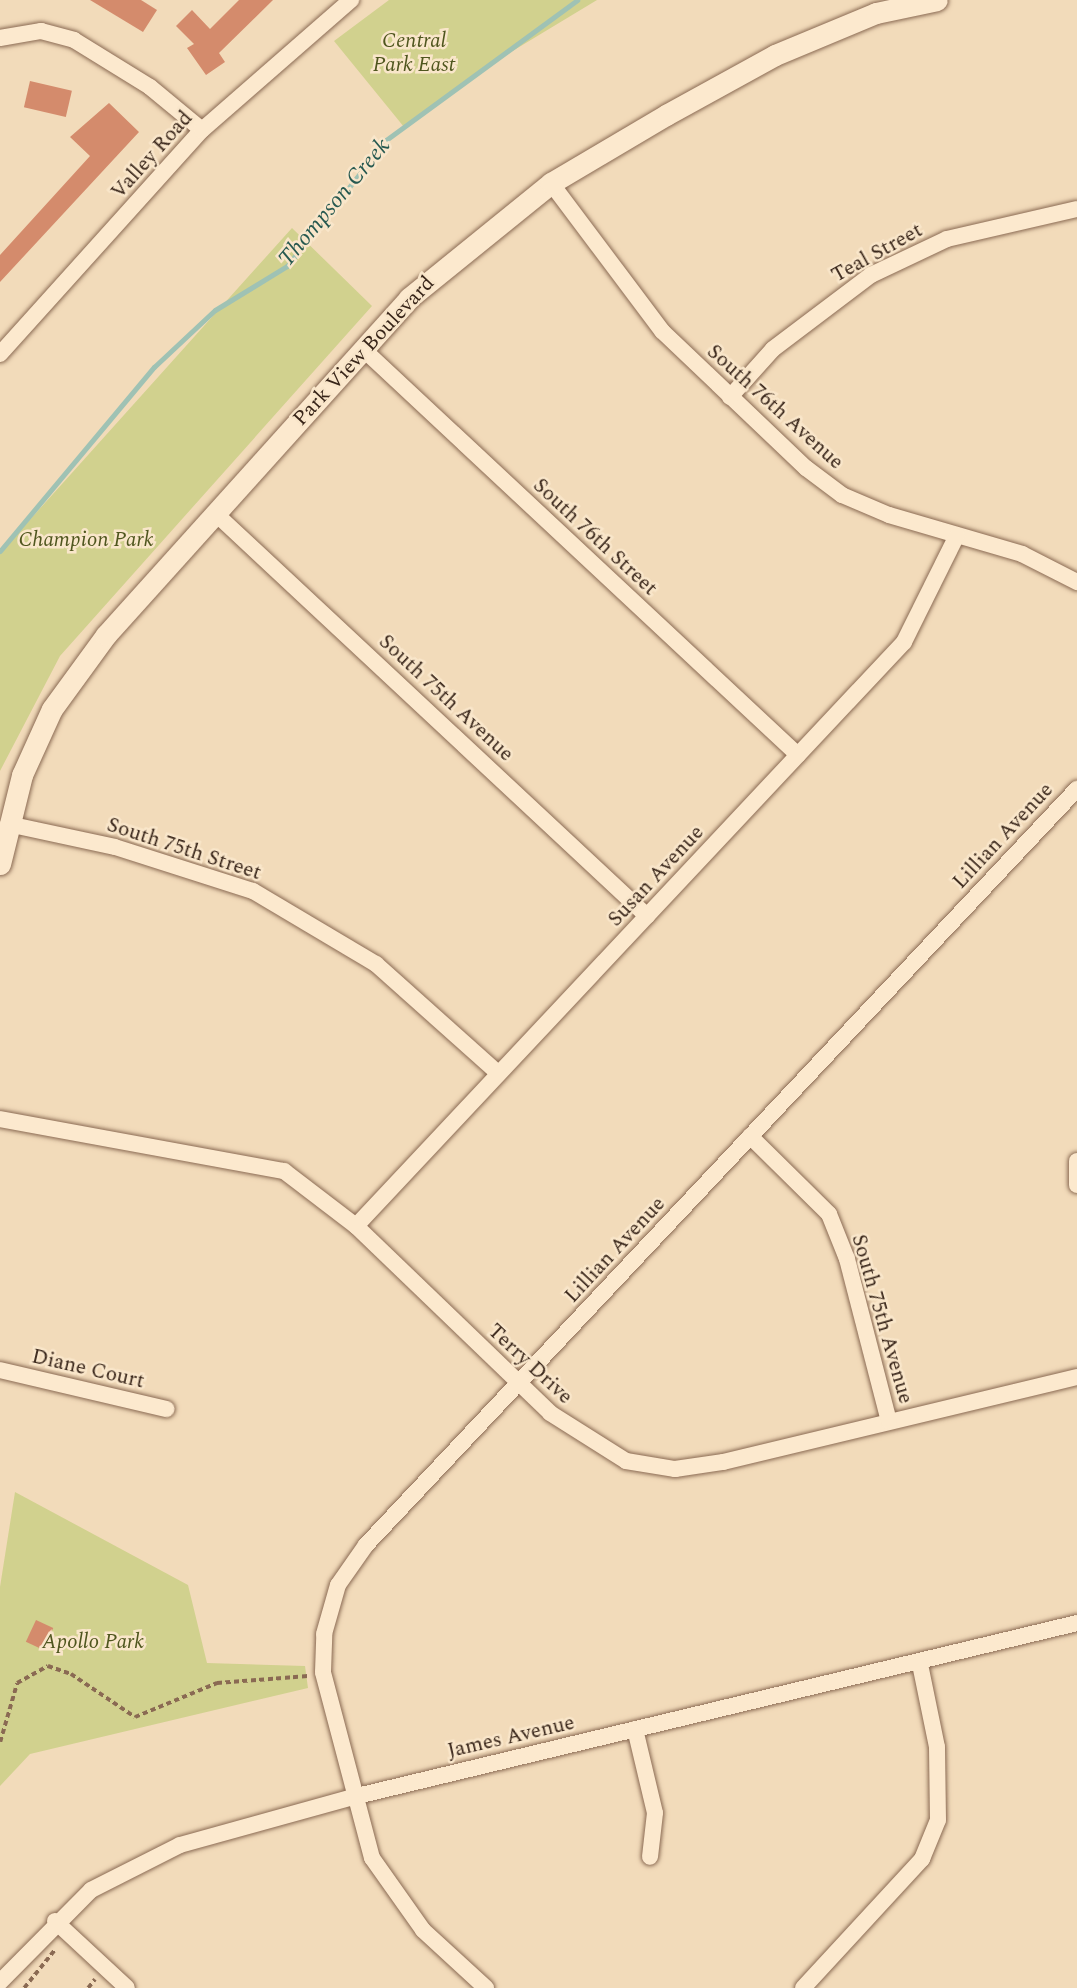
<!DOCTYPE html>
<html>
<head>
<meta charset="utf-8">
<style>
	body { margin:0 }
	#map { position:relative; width:1077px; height:1988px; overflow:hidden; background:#f2dbba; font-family:Spectral,serif }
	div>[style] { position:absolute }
	.green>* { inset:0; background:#d1d18e }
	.stream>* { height:5px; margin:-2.5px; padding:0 2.5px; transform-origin:2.5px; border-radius:2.5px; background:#9fc2b4 }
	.building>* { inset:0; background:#d48b6c; transform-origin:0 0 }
	.path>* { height:3.5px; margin-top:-1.75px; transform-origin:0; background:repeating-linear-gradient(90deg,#8a6a53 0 5px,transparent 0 8.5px) }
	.roads { filter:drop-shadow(0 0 2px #8a6a53) drop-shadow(0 0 2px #8a6a53) }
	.minor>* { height:16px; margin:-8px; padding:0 8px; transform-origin:8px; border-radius:8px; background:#fce9ce }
	.tertiary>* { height:21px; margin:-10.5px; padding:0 10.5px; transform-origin:10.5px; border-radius:10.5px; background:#fce9ce }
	span { translate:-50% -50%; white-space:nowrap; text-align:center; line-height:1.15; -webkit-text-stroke:5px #f9e6ca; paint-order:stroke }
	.park-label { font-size:21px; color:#4f561e; font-style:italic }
	.street-label { font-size:21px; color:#382519 }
	.water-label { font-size:23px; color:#275950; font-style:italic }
</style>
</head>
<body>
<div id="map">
	<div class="green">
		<i style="clip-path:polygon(389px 0,597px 0,483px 69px,404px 127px,334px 41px)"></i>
		<i style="clip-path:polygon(292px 228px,372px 306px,60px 656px,0 771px,0 553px)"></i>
		<i style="clip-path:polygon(15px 1492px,188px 1585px,207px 1663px,305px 1666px,308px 1688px,30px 1754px,0 1786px,0 1587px)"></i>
	</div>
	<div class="stream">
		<i style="left:0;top:551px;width:240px;rotate:-50.1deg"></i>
		<i style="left:154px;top:367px;width:83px;rotate:-43.1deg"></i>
		<i style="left:215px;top:310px;width:84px;rotate:-31.4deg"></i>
		<i style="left:287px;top:266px;width:160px;rotate:-51.8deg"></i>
		<i style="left:386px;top:140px;width:237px;rotate:-36.2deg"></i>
	</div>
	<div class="building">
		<i style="clip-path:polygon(90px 0,141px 0,157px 10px,143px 32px)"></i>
		<i style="clip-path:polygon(239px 0,273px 0,219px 53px,225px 62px,206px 75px,187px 48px,194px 44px,176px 26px,192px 10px,210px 29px)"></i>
		<i style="left:30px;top:81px;width:43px;height:27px;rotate:13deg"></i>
		<i style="clip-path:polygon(109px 103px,139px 132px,0 282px,0 255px,90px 156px,70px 137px)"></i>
		<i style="left:36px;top:1620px;width:19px;height:24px;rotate:25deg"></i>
	</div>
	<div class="path">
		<i style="left:0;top:1742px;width:61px;rotate:-73.9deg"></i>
		<i style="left:17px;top:1683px;width:35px;rotate:-29deg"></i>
		<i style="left:48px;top:1666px;width:24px;rotate:19deg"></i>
		<i style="left:71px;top:1674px;width:77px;rotate:33.9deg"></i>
		<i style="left:135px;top:1717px;width:89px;rotate:-22.5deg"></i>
		<i style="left:217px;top:1683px;width:91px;rotate:-4.4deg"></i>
		<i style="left:24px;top:1988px;width:48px;rotate:-51deg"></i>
		<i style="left:88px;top:1988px;width:11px;rotate:-52deg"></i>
	</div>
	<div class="roads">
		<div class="minor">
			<i style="left:0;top:38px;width:42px;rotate:-9.7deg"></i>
			<i style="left:41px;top:31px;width:34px;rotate:15deg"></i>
			<i style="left:74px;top:40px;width:89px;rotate:31.7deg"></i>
			<i style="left:150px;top:87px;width:67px;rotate:39.6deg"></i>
			<i style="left:551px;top:183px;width:185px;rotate:53.1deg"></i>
			<i style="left:662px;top:331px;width:199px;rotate:43.6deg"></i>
			<i style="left:806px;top:468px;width:45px;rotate:36.9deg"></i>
			<i style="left:842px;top:495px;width:51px;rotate:23.1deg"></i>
			<i style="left:889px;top:515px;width:139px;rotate:16.3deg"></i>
			<i style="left:1022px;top:554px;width:62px;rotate:27deg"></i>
			<i style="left:363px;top:349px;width:595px;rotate:43.03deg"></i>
			<i style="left:0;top:354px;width:302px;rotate:-48deg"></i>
			<i style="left:202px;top:130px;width:198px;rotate:-41.1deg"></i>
			<i style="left:730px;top:397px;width:64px;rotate:-48.1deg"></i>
			<i style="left:773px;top:349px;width:123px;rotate:-37.1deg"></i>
			<i style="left:871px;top:275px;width:84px;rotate:-25.3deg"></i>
			<i style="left:947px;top:239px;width:133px;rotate:-13deg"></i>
			<i style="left:215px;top:513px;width:591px;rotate:43.01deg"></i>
			<i style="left:8px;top:824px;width:109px;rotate:12.1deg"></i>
			<i style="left:115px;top:847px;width:145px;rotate:17.7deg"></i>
			<i style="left:253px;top:891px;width:143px;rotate:30.7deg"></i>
			<i style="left:376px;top:964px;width:164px;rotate:41.8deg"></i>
			<i style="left:0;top:1119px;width:289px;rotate:10.4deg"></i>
			<i style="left:284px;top:1171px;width:91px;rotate:37.4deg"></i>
			<i style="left:356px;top:1226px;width:269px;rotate:43.9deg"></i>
			<i style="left:550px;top:1413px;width:90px;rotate:32.3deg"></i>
			<i style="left:626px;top:1461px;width:50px;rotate:9.3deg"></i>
			<i style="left:675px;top:1469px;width:49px;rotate:-8.3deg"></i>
			<i style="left:723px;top:1462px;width:364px;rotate:-13.5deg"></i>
			<i style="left:750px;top:1136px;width:111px;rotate:44.6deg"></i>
			<i style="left:829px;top:1214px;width:48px;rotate:68.2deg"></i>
			<i style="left:847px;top:1259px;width:167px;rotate:75.5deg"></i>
			<i style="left:1077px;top:1161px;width:24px;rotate:90deg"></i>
			<i style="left:356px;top:1226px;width:801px;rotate:-46.82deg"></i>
			<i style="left:904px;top:642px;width:119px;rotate:-63.6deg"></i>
			<i style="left:0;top:1370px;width:171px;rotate:13.2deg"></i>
			<i style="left:635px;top:1729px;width:86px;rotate:76.6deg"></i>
			<i style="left:655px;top:1813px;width:44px;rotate:96.5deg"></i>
			<i style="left:55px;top:1921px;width:98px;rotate:42.9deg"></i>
			<i style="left:0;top:1982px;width:129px;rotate:-45.3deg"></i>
			<i style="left:91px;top:1890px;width:100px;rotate:-26.8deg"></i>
			<i style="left:180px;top:1845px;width:180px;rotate:-15.5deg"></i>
			<i style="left:353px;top:1797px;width:745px;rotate:-13.51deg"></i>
			<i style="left:486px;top:1988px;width:86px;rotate:-137.4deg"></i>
			<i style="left:423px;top:1930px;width:88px;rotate:-125.3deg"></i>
			<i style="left:372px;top:1858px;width:192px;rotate:-104.8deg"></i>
			<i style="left:323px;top:1672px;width:38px;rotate:-88deg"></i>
			<i style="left:324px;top:1634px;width:51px;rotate:-74.1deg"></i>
			<i style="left:338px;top:1585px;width:49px;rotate:-55deg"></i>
			<i style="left:366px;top:1545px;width:1038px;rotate:-46.76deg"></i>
			<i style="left:803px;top:1988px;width:176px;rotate:-47.3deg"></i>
			<i style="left:922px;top:1859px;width:42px;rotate:-67.7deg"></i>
			<i style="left:938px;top:1820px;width:73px;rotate:-90.8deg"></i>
			<i style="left:937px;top:1747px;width:85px;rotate:-101.6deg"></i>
		</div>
		<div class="tertiary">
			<i style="left:0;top:864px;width:92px;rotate:-76.1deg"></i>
			<i style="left:22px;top:775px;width:72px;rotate:-65.6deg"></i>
			<i style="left:52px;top:709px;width:92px;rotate:-53.9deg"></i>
			<i style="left:106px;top:635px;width:453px;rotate:-48deg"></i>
			<i style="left:409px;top:298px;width:183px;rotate:-39deg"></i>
			<i style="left:551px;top:183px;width:134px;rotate:-30.6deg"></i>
			<i style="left:666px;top:115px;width:124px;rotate:-28.8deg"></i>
			<i style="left:775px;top:55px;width:109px;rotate:-22.6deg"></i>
			<i style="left:876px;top:13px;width:62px;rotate:-12deg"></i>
		</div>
	</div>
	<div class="park-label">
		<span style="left:414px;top:53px">Central<br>Park East</span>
		<span style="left:86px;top:540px">Champion Park</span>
		<span style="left:93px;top:1642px">Apollo Park</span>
	</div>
	<div class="street-label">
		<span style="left:152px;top:155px;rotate:-48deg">Valley Road</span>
		<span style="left:877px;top:253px;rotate:-29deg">Teal Street</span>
		<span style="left:364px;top:351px;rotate:-47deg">Park View Boulevard</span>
		<span style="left:775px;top:407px;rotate:42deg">South 76th Avenue</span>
		<span style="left:595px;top:537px;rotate:43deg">South 76th Street</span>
		<span style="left:446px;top:698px;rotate:43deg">South 75th Avenue</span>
		<span style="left:1003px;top:836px;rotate:-47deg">Lillian Avenue</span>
		<span style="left:184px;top:849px;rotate:18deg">South 75th Street</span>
		<span style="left:656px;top:876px;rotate:-47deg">Susan Avenue</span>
		<span style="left:615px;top:1250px;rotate:-47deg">Lillian Avenue</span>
		<span style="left:882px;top:1319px;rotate:74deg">South 75th Avenue</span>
		<span style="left:530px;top:1364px;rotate:43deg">Terry Drive</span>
		<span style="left:88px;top:1369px;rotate:13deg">Diane Court</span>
		<span style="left:511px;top:1737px;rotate:-13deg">James Avenue</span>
	</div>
	<div class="water-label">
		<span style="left:335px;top:203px;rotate:-50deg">Thompson Creek</span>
	</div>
</div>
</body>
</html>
